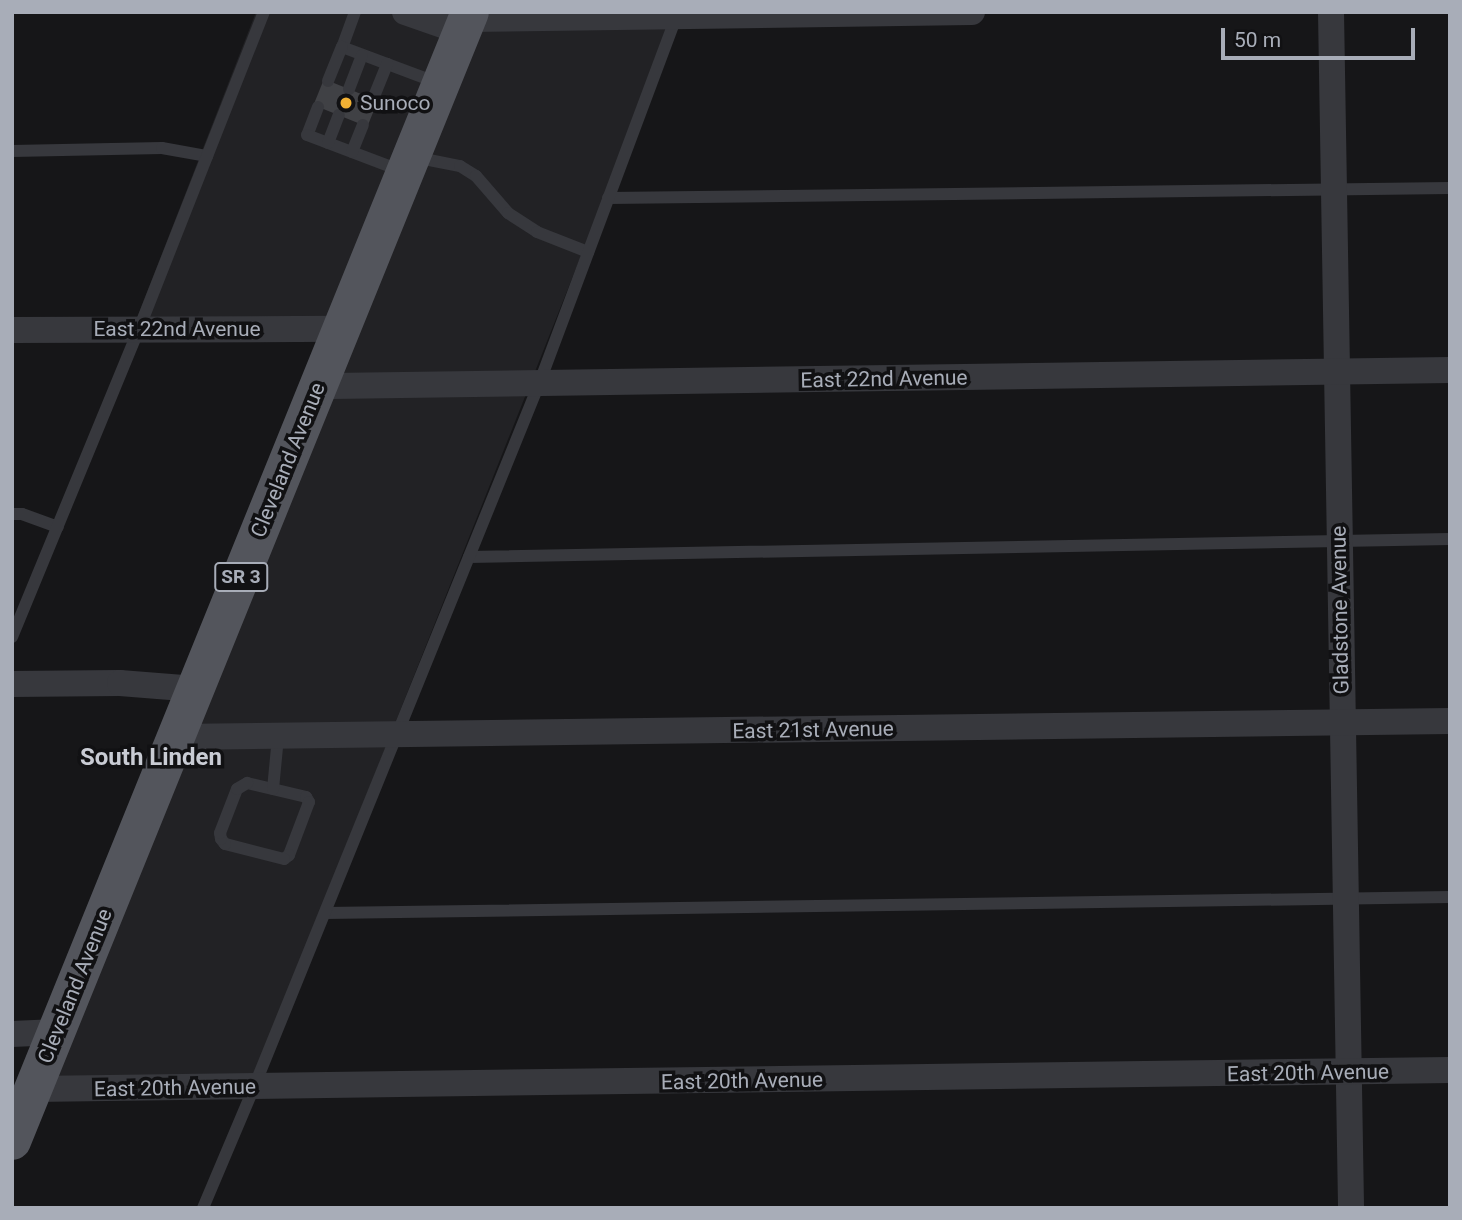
<!DOCTYPE html>
<html>
<head>
<meta charset="utf-8">
<style>
	body { margin:0 }
	#map { position:relative; width:1462px; height:1220px; overflow:hidden; background:#161618; font-family:Roboto,sans-serif }
	div>[style] { position:absolute }
	.built>* { inset:0; background:#222225 }
	.building>* { inset:0; background:#404145; transform-origin:0 0 }
	.lane>* { height:12px; margin:-6px; padding:0 6px; transform-origin:6px; border-radius:6px; background:#37383d }
	.street>* { height:26px; margin:-13px; padding:0 13px; transform-origin:13px; border-radius:13px; background:#37383d }
	.primary>* { height:38px; margin:-19px; padding:0 19px; transform-origin:19px; border-radius:19px; background:#53555c }
	.dots>* { width:19px; height:19px; translate:-50% -50%; box-sizing:border-box; border:4px solid #111113; border-radius:50% }
	span { translate:-50% -50%; white-space:nowrap; text-align:center; line-height:1.15; -webkit-text-stroke:7px #111113; paint-order:stroke }
	.shield-label span { padding:2px 5px; background:#111113; border:2px solid; border-radius:5px; -webkit-text-stroke-width:0 }
	.shield-label { font-size:19px; color:#a8adb8; font-weight:700 }
	.poi-label { font-size:21px; color:#a8adb8 }
	.left { translate:0 -50%; text-align:left }
	.street-label { font-size:21px; color:#a8adb8 }
	.quarter-label { font-size:24px; color:#c9ccd4; font-weight:700 }
	.frame { position:absolute; inset:0; border:14px solid #a8adb8; pointer-events:none }
	.scale { position:absolute; left:1221px; top:28px; width:194px; height:32px; box-sizing:border-box; border:4px solid #a8adb8; border-top:0; padding-left:9px; font-size:21px; line-height:24px; white-space:nowrap; color:#a8adb8; -webkit-text-stroke:5px #111113; paint-order:stroke }
</style>
</head>
<body>
<div id="map">
	<div class="built">
		<i style="clip-path:polygon(256px 12px,678px 12px,250px 1088px,32px 1092px,345px 329px,133px 328px)"></i>
	</div>
	<div class="building">
		<i style="left:324px;top:79px;width:58px;height:28px;rotate:22deg"></i>
	</div>
	<div class="lane">
		<i style="left:355px;top:12px;width:37px;rotate:110deg"></i>
		<i style="left:342px;top:47px;width:103px;rotate:20.6deg"></i>
		<i style="left:328px;top:81px;width:37px;rotate:-68deg"></i>
		<i style="left:349px;top:89px;width:36px;rotate:-69deg"></i>
		<i style="left:373px;top:99px;width:38px;rotate:-68deg"></i>
		<i style="left:318px;top:107px;width:30px;rotate:111deg"></i>
		<i style="left:307px;top:135px;width:102px;rotate:20.8deg"></i>
		<i style="left:328px;top:143px;width:30px;rotate:-69deg"></i>
		<i style="left:12px;top:151px;width:150px;rotate:-1.1deg"></i>
		<i style="left:162px;top:148px;width:46px;rotate:10.1deg"></i>
		<i style="left:352px;top:152px;width:29px;rotate:-68deg"></i>
		<i style="left:414px;top:157px;width:47px;rotate:11.1deg"></i>
		<i style="left:460px;top:166px;width:19px;rotate:32deg"></i>
		<i style="left:476px;top:176px;width:49px;rotate:49.1deg"></i>
		<i style="left:508px;top:213px;width:35px;rotate:33deg"></i>
		<i style="left:537px;top:232px;width:55px;rotate:21.4deg"></i>
		<i style="left:608px;top:198px;width:842px;rotate:-0.68deg"></i>
		<i style="left:12px;top:514px;width:10px"></i>
		<i style="left:22px;top:514px;width:38px;rotate:20deg"></i>
		<i style="left:469px;top:557px;width:981px;rotate:-1.05deg"></i>
		<i style="left:12px;top:637px;width:333px;rotate:-67.6deg"></i>
		<i style="left:139px;top:329px;width:341px;rotate:-68.5deg"></i>
		<i style="left:247px;top:783px;width:61px;rotate:13.3deg"></i>
		<i style="left:306px;top:797px;width:6px;rotate:59deg"></i>
		<i style="left:309px;top:802px;width:57px;rotate:110.7deg"></i>
		<i style="left:289px;top:855px;width:6px;rotate:141deg"></i>
		<i style="left:284px;top:859px;width:61px;rotate:-165.7deg"></i>
		<i style="left:225px;top:844px;width:6px;rotate:-129deg"></i>
		<i style="left:221px;top:839px;width:6px;rotate:-99deg"></i>
		<i style="left:220px;top:833px;width:47px;rotate:-68.9deg"></i>
		<i style="left:237px;top:789px;width:12px;rotate:-31deg"></i>
		<i style="left:273px;top:789px;width:52px;rotate:-84.5deg"></i>
		<i style="left:325px;top:913px;width:1125px;rotate:-0.81deg"></i>
		<i style="left:203px;top:1208px;width:131px;rotate:-67.1deg"></i>
		<i style="left:254px;top:1087px;width:759px;rotate:-67.93deg"></i>
		<i style="left:539px;top:384px;width:394px;rotate:-69.5deg"></i>
	</div>
	<div class="street">
		<i style="left:405px;top:12px;width:60px;rotate:19.3deg"></i>
		<i style="left:1331px;top:12px;width:1196px;rotate:89.04deg"></i>
		<i style="left:467px;top:19px;width:505px;rotate:-0.79deg"></i>
		<i style="left:12px;top:330px;width:329px;rotate:-0.2deg"></i>
		<i style="left:319px;top:384px;width:12px;rotate:9deg"></i>
		<i style="left:331px;top:386px;width:1119px;rotate:-0.82deg"></i>
		<i style="left:12px;top:684px;width:108px;rotate:-0.5deg"></i>
		<i style="left:120px;top:683px;width:76px;rotate:4.5deg"></i>
		<i style="left:176px;top:737px;width:1274px;rotate:-0.72deg"></i>
		<i style="left:12px;top:1034px;width:45px;rotate:-2.5deg"></i>
		<i style="left:33px;top:1089px;width:1417px;rotate:-0.77deg"></i>
	</div>
	<div class="primary">
		<i style="left:12px;top:1141px;width:1218px;rotate:-67.92deg"></i>
	</div>
	<div class="dots">
		<i style="left:346px;top:103px;background:#f2b134"></i>
	</div>
	<div class="shield-label">
		<span style="left:241px;top:577px">SR 3</span>
	</div>
	<div class="poi-label">
		<span class="left" style="left:360px;top:103px">Sunoco</span>
	</div>
	<div class="street-label">
		<span style="left:177px;top:329px">East 22nd Avenue</span>
		<span style="left:884px;top:379px;rotate:-1deg">East 22nd Avenue</span>
		<span style="left:288px;top:460px;rotate:-68deg">Cleveland Avenue</span>
		<span style="left:1340px;top:610px;rotate:-91deg">Gladstone Avenue</span>
		<span style="left:813px;top:730px;rotate:-1deg">East 21st Avenue</span>
		<span style="left:75px;top:986px;rotate:-68deg">Cleveland Avenue</span>
		<span style="left:1308px;top:1073px;rotate:-1deg">East 20th Avenue</span>
		<span style="left:742px;top:1081px;rotate:-1deg">East 20th Avenue</span>
		<span style="left:175px;top:1088px;rotate:-1deg">East 20th Avenue</span>
	</div>
	<div class="quarter-label">
		<span style="left:151px;top:758px">South Linden</span>
	</div>
	<div class="frame"></div>
	<div class="scale">50 m</div>
</div>
</body>
</html>
